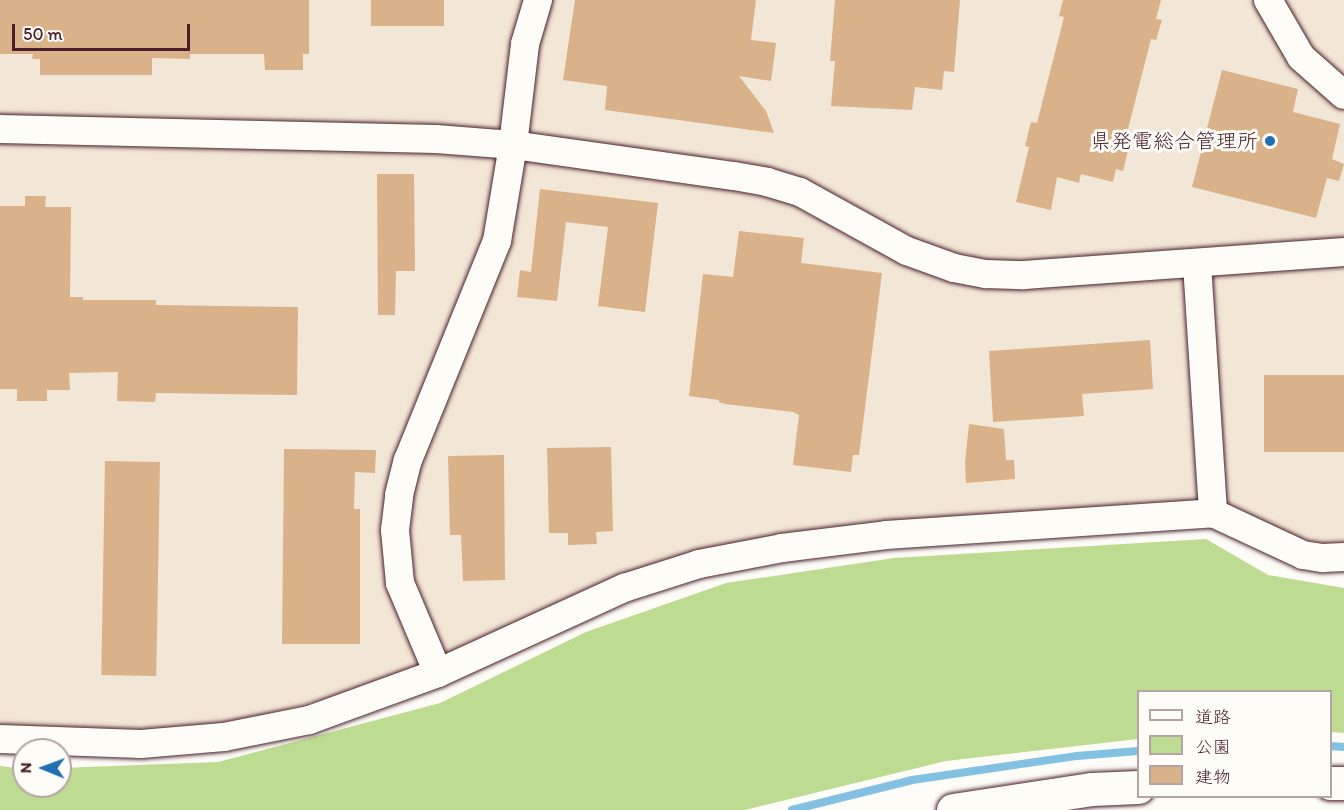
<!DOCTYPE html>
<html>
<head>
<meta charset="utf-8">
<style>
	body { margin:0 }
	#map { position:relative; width:1344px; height:810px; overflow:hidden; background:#fdfcf7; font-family:Itim,"Klee One",sans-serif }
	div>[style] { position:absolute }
	.built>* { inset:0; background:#f2e6d6 }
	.green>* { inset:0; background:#bedb92 }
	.stream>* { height:8px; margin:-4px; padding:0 4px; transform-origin:4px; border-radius:4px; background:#83c1e3 }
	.building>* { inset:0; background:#d9b28a; transform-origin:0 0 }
	.roads { filter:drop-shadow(0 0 2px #4a1f2b) drop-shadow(0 0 2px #4a1f2b) }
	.street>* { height:28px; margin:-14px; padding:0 14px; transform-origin:14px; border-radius:14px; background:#fdfcf7 }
	.primary>* { height:33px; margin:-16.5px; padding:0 16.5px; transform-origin:16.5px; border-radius:16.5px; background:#fdfcf7 }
	.dots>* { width:16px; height:16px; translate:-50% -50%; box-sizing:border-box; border:3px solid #fdfcf7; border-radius:50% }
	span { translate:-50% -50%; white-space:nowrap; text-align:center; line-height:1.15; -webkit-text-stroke:6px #fdfcf7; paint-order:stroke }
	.poi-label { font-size:21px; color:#4a1f2b }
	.right { translate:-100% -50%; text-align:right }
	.legend { position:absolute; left:1137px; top:690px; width:195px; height:108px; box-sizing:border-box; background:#fdfcf7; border:2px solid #b5a4a5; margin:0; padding:8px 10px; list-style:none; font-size:18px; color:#4a1f2b }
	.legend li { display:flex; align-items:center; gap:12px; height:30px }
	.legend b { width:30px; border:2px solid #b5a4a5 }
	.north { position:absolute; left:12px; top:738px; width:60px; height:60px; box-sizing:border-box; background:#fdfcf7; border:2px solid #b5a4a5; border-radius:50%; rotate:271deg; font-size:16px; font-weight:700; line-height:24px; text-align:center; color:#4a1f2b }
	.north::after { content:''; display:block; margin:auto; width:21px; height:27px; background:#1f6fb2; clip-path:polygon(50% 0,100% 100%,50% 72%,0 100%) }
	.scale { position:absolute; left:12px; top:24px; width:178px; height:27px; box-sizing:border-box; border:3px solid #4a1f2b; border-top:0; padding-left:8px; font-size:18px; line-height:21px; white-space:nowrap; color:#4a1f2b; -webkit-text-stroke:4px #fdfcf7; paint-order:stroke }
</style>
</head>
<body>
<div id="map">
	<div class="built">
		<i style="clip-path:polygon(0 0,1344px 0,1344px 545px,1307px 545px,1227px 506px,837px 527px,370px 687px,244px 720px,164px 731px,0 730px)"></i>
	</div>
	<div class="green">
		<i style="clip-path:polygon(1206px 539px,1268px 575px,1344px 588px,1344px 733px,1331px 732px,1330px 692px,1138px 692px,1138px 739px,946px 761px,745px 810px,0 810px,0 766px,24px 769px,24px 786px,60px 786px,60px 768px,218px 762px,440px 703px,586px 632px,726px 583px,894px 558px)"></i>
	</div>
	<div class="stream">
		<i style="left:1330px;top:746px;width:14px;rotate:4deg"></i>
		<i style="left:792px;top:810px;width:124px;rotate:-14deg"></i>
		<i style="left:912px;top:780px;width:167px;rotate:-8.3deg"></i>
		<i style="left:1077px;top:756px;width:61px;rotate:-4.7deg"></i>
	</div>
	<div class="building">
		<i style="clip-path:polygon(0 0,309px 0,309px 54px,303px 54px,303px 70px,265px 70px,264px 54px,190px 54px,190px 59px,152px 58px,152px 75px,40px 75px,40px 59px,32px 59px,33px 54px,0 54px)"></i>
		<i style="left:371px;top:0;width:73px;height:26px"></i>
		<i style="clip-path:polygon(575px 0,756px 0,751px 40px,776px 43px,771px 81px,739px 76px,766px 111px,774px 133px,605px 110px,607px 86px,563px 80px)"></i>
		<i style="clip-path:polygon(835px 0,960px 0,954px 72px,944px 71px,942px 90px,915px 87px,912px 110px,831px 106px,835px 61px,830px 61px)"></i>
		<i style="clip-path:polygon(1063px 0,1161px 0,1156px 19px,1162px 20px,1156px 40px,1151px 39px,1124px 145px,1129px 146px,1123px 171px,1116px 169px,1113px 182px,1081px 174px,1079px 183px,1057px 177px,1051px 210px,1016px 202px,1029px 147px,1025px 146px,1031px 122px,1037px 123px,1064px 17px,1059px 16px)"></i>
		<i style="clip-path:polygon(1222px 70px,1298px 89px,1293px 112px,1340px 124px,1332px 159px,1344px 164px,1339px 181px,1327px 178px,1316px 218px,1192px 187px)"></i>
		<i style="clip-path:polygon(377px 174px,414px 174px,415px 271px,396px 271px,395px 315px,378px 315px)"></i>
		<i style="clip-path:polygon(540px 189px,658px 203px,645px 312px,598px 306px,608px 227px,566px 222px,557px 301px,517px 297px,520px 270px,531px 272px)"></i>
		<i style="clip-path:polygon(25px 196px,46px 196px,45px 207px,71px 207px,70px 297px,83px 297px,83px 300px,156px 300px,156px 305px,298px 307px,297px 395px,156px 393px,155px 402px,117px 401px,118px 372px,69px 373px,70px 390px,47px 390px,47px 401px,17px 401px,17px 389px,0 389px,0 206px,25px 206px)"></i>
		<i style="clip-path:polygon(739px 231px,804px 238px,801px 263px,882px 273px,859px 455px,853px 455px,851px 472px,793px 465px,799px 415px,793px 412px,725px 404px,719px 402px,719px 400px,689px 396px,703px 274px,733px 277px)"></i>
		<i style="clip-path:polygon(1150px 340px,1153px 389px,1082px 394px,1084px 416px,993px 422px,989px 351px)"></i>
		<i style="left:1344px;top:375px;width:77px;height:80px;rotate:90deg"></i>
		<i style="clip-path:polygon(969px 424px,1004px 429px,1006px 460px,1014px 460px,1015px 479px,966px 483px,965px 462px)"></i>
		<i style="clip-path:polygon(611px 447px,613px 531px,596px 532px,597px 544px,568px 545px,568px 533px,549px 533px,547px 448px)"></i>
		<i style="clip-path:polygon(284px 449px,376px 450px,375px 473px,355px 472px,354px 509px,360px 509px,360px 644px,282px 644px)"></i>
		<i style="clip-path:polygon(504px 455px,505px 580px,463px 581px,461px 535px,450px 535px,448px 456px)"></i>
		<i style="left:105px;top:461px;width:55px;height:214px;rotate:1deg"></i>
	</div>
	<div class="roads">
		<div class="street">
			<i style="left:1268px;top:0;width:66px;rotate:59.9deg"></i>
			<i style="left:1301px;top:57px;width:57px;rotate:41.5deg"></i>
			<i style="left:0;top:129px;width:436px;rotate:1.3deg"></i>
			<i style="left:436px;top:139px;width:77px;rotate:4.5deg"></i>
			<i style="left:513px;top:145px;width:223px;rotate:8deg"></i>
			<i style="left:734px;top:176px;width:34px;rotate:10deg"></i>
			<i style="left:767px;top:182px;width:34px;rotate:17deg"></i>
			<i style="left:800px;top:192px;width:122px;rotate:28.9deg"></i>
			<i style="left:907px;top:251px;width:50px;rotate:19.9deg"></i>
			<i style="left:954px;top:268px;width:33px;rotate:11deg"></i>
			<i style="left:986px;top:274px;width:38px;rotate:2deg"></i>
			<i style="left:1024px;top:275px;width:321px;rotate:-4.1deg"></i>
			<i style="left:1197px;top:264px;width:250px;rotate:86.3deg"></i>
			<i style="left:438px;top:673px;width:98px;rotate:-112.9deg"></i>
			<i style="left:400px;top:583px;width:53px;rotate:-95.4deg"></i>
			<i style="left:395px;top:530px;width:35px;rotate:-83deg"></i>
			<i style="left:399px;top:495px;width:36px;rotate:-76deg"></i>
			<i style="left:408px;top:460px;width:236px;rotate:-67.9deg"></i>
			<i style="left:497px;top:241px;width:97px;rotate:-80.5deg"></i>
			<i style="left:513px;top:145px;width:102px;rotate:-83.2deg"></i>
			<i style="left:525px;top:44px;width:46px;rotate:-73.5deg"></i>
			<i style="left:0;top:739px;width:141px;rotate:2deg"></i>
			<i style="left:141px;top:744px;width:83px;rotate:-4.8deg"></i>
			<i style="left:224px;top:737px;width:87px;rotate:-11.3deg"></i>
			<i style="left:309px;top:720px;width:137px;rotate:-20deg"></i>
			<i style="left:438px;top:673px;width:205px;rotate:-24.6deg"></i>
			<i style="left:624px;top:588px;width:79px;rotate:-17.7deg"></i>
			<i style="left:699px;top:564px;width:85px;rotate:-10.9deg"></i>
			<i style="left:782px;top:548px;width:105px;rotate:-7.1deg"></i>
			<i style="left:886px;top:535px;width:328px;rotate:-3.8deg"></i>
			<i style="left:1213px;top:513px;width:99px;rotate:25deg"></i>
			<i style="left:1303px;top:555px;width:20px;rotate:9deg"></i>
			<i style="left:1323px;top:558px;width:21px;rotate:-3deg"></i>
		</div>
		<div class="primary">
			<i style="left:1330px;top:783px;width:14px"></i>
			<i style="left:953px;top:810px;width:141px;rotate:-8.6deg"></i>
			<i style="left:1092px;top:789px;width:46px;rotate:-2.5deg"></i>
		</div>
	</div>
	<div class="dots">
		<i style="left:1270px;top:141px;background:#1f6fb2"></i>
	</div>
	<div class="poi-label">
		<span class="right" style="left:1258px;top:141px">県発電総合管理所</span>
	</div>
	<ul class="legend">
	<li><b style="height:8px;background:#fdfcf7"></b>道路</li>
	<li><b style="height:16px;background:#bedb92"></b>公園</li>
	<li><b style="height:16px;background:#d9b28a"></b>建物</li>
	</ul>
	<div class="north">N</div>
	<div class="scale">50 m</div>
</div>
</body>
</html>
